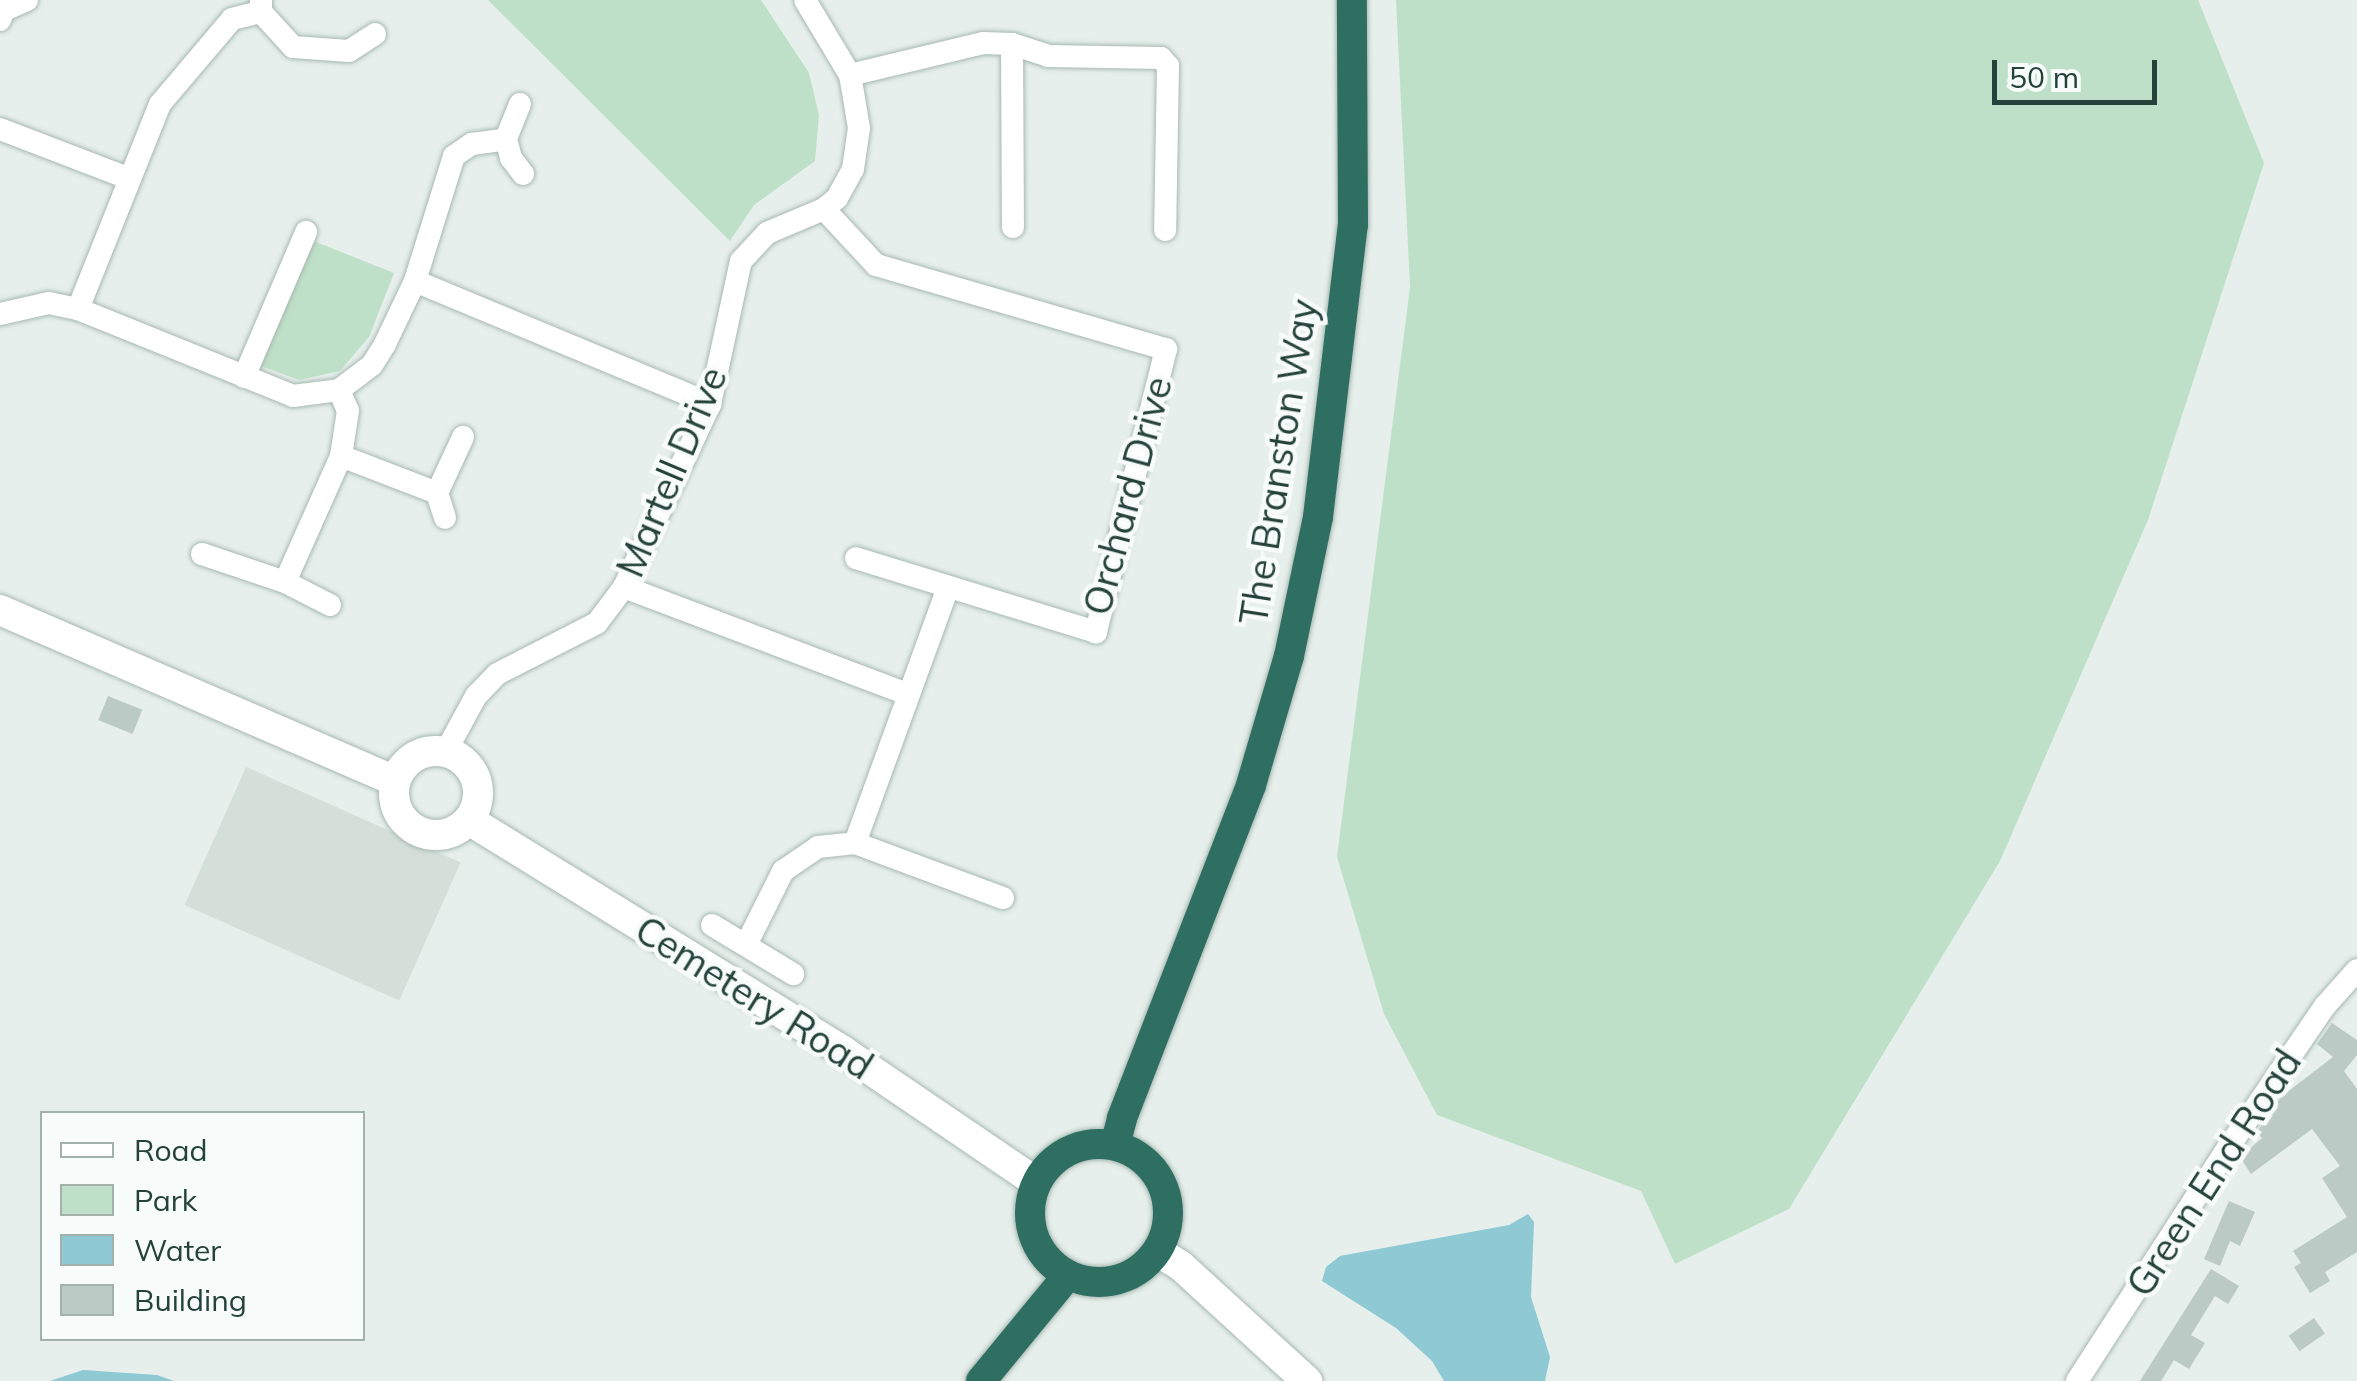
<!DOCTYPE html>
<html>
<head>
<meta charset="utf-8">
<style>
	body { margin:0 }
	#map { position:relative; width:2357px; height:1381px; overflow:hidden; background:#e6efeb; font-family:Mulish,sans-serif }
	div>[style] { position:absolute }
	.built>* { inset:0; background:#d4dfda; transform-origin:0 0 }
	.green>* { inset:0; background:#bfe0c8 }
	.water>* { inset:0; background:#8ec9d4 }
	.building>* { inset:0; background:#bbcac4; transform-origin:0 0 }
	.roads { filter:drop-shadow(0 0 2px #a8b8b2) drop-shadow(0 0 2px #a8b8b2) }
	.street>* { height:22px; margin:-11px; padding:0 11px; transform-origin:11px; border-radius:11px; background:#fff }
	.secondary>* { height:30px; margin:-15px; padding:0 15px; transform-origin:15px; border-radius:15px; background:#fff }
	.secondary>.ring { margin:-15px; padding:0; box-sizing:content-box; background:none; border:30px solid #fff; border-radius:50% }
	.highway>* { height:30px; margin:-15px; padding:0 15px; transform-origin:15px; border-radius:15px; background:#2f6f62 }
	.highway>.ring { margin:-15px; padding:0; box-sizing:content-box; background:none; border:30px solid #2f6f62; border-radius:50% }
	span { translate:-50% -50%; white-space:nowrap; text-align:center; line-height:1.15; -webkit-text-stroke:9px #f7fbf9; paint-order:stroke }
	.street-label { font-size:38px; color:#24423a }
	.legend { position:absolute; left:40px; top:1111px; width:325px; height:230px; box-sizing:border-box; background:#f7fbf9; border:2px solid #a3b1ad; margin:0; padding:12px 18px; list-style:none; font-size:30px; color:#24423a }
	.legend li { display:flex; align-items:center; gap:20px; height:50px }
	.legend b { width:50px; border:2px solid #a3b1ad }
	.scale { position:absolute; left:1992px; top:60px; width:165px; height:45px; box-sizing:border-box; border:5px solid #24423a; border-top:0; padding-left:12px; font-size:30px; line-height:35px; white-space:nowrap; color:#24423a; -webkit-text-stroke:8px #f7fbf9; paint-order:stroke }
</style>
</head>
<body>
<div id="map">
	<div class="built">
		<i style="left:246px;top:767px;width:235px;height:151px;rotate:24deg"></i>
	</div>
	<div class="green">
		<i style="clip-path:polygon(488px 0,761px 0,809px 73px,819px 115px,815px 161px,754px 205px,730px 241px)"></i>
		<i style="clip-path:polygon(1396px 0,2198px 0,2264px 163px,2148px 520px,2000px 861px,1789px 1209px,1675px 1264px,1641px 1191px,1437px 1115px,1384px 1014px,1337px 857px,1410px 287px)"></i>
		<i style="clip-path:polygon(311px 240px,394px 273px,369px 337px,340px 371px,299px 380px,261px 366px)"></i>
	</div>
	<div class="water">
		<i style="clip-path:polygon(1528px 1214px,1534px 1222px,1531px 1297px,1550px 1357px,1545px 1381px,1444px 1381px,1432px 1361px,1396px 1328px,1322px 1281px,1326px 1267px,1340px 1256px,1509px 1225px)"></i>
		<i style="clip-path:polygon(83px 1370px,157px 1375px,174px 1381px,50px 1381px)"></i>
	</div>
	<div class="building">
		<i style="left:108px;top:696px;width:37px;height:26px;rotate:22deg"></i>
		<i style="clip-path:polygon(2332px 1023px,2357px 1040px,2357px 1055px,2344px 1071px,2357px 1089px,2357px 1252px,2325px 1272px,2330px 1281px,2310px 1293px,2294px 1267px,2301px 1263px,2293px 1251px,2347px 1217px,2322px 1178px,2340px 1166px,2312px 1129px,2251px 1174px,2240px 1157px,2262px 1138px,2257px 1132px,2282px 1096px,2333px 1057px,2317px 1044px)"></i>
		<i style="clip-path:polygon(2229px 1201px,2255px 1212px,2240px 1246px,2230px 1241px,2220px 1266px,2204px 1259px)"></i>
		<i style="clip-path:polygon(2211px 1269px,2239px 1286px,2228px 1304px,2215px 1296px,2191px 1335px,2205px 1343px,2189px 1369px,2174px 1360px,2161px 1381px,2140px 1381px)"></i>
		<i style="left:2314px;top:1318px;width:19px;height:31px;rotate:55deg"></i>
	</div>
	<div class="roads">
		<div class="street">
			<i style="left:261px;top:0;width:12px;rotate:90deg"></i>
			<i style="left:261px;top:12px;width:47px;rotate:47.6deg"></i>
			<i style="left:293px;top:47px;width:56px;rotate:4.1deg"></i>
			<i style="left:349px;top:51px;width:31px;rotate:-33deg"></i>
			<i style="left:0;top:20px;width:11px;rotate:-68deg"></i>
			<i style="left:4px;top:10px;width:25px;rotate:-23deg"></i>
			<i style="left:1012px;top:44px;width:183px;rotate:89.7deg"></i>
			<i style="left:850px;top:75px;width:137px;rotate:-13.5deg"></i>
			<i style="left:983px;top:43px;width:29px;rotate:2deg"></i>
			<i style="left:1012px;top:44px;width:38px;rotate:18deg"></i>
			<i style="left:1048px;top:56px;width:113px;rotate:1deg"></i>
			<i style="left:1161px;top:58px;width:11px;rotate:49deg"></i>
			<i style="left:1168px;top:66px;width:164px;rotate:91deg"></i>
			<i style="left:520px;top:104px;width:38px;rotate:112deg"></i>
			<i style="left:506px;top:139px;width:20px;rotate:75deg"></i>
			<i style="left:511px;top:158px;width:20px;rotate:53deg"></i>
			<i style="left:0;top:129px;width:139px;rotate:21deg"></i>
			<i style="left:824px;top:209px;width:76px;rotate:47.1deg"></i>
			<i style="left:876px;top:265px;width:302px;rotate:16.2deg"></i>
			<i style="left:1166px;top:349px;width:292px;rotate:103.9deg"></i>
			<i style="left:1096px;top:632px;width:251px;rotate:-162.9deg"></i>
			<i style="left:415px;top:281px;width:320px;rotate:22.6deg"></i>
			<i style="left:78px;top:309px;width:221px;rotate:-68.2deg"></i>
			<i style="left:160px;top:104px;width:111px;rotate:-49.7deg"></i>
			<i style="left:232px;top:19px;width:30px;rotate:-14deg"></i>
			<i style="left:0;top:314px;width:50px;rotate:-12.7deg"></i>
			<i style="left:49px;top:303px;width:30px;rotate:12deg"></i>
			<i style="left:78px;top:309px;width:232px;rotate:22deg"></i>
			<i style="left:293px;top:396px;width:46px;rotate:-7.4deg"></i>
			<i style="left:339px;top:390px;width:41px;rotate:-37.1deg"></i>
			<i style="left:372px;top:365px;width:25px;rotate:-58deg"></i>
			<i style="left:385px;top:344px;width:70px;rotate:-64.5deg"></i>
			<i style="left:415px;top:281px;width:131px;rotate:-72.7deg"></i>
			<i style="left:454px;top:156px;width:22px;rotate:-34deg"></i>
			<i style="left:472px;top:144px;width:34px;rotate:-8deg"></i>
			<i style="left:244px;top:377px;width:158px;rotate:-66.8deg"></i>
			<i style="left:341px;top:456px;width:103px;rotate:21.1deg"></i>
			<i style="left:437px;top:493px;width:62px;rotate:-65.1deg"></i>
			<i style="left:437px;top:493px;width:26px;rotate:72deg"></i>
			<i style="left:202px;top:554px;width:88px;rotate:18.6deg"></i>
			<i style="left:624px;top:587px;width:303px;rotate:20.7deg"></i>
			<i style="left:330px;top:605px;width:51px;rotate:-152.9deg"></i>
			<i style="left:285px;top:582px;width:138px;rotate:-66deg"></i>
			<i style="left:341px;top:456px;width:46px;rotate:-81.2deg"></i>
			<i style="left:348px;top:411px;width:23px;rotate:-113deg"></i>
			<i style="left:446px;top:751px;width:63px;rotate:-61.4deg"></i>
			<i style="left:476px;top:696px;width:30px;rotate:-46deg"></i>
			<i style="left:497px;top:674px;width:112px;rotate:-27deg"></i>
			<i style="left:597px;top:623px;width:45px;rotate:-53.1deg"></i>
			<i style="left:624px;top:587px;width:202px;rotate:-64.8deg"></i>
			<i style="left:710px;top:404px;width:146px;rotate:-77.8deg"></i>
			<i style="left:741px;top:261px;width:38px;rotate:-47deg"></i>
			<i style="left:767px;top:233px;width:62px;rotate:-22.8deg"></i>
			<i style="left:824px;top:209px;width:17px;rotate:-40deg"></i>
			<i style="left:837px;top:198px;width:33px;rotate:-61deg"></i>
			<i style="left:853px;top:169px;width:41px;rotate:-81.7deg"></i>
			<i style="left:859px;top:128px;width:54px;rotate:-99.6deg"></i>
			<i style="left:850px;top:75px;width:87px;rotate:-121deg"></i>
			<i style="left:855px;top:843px;width:272px;rotate:-70deg"></i>
			<i style="left:712px;top:925px;width:95px;rotate:31.2deg"></i>
			<i style="left:746px;top:945px;width:83px;rotate:-63.4deg"></i>
			<i style="left:783px;top:871px;width:42px;rotate:-34.4deg"></i>
			<i style="left:818px;top:847px;width:37px;rotate:-6deg"></i>
			<i style="left:855px;top:843px;width:158px;rotate:20.4deg"></i>
			<i style="left:2077px;top:1381px;width:278px;rotate:-57.1deg"></i>
			<i style="left:2228px;top:1148px;width:172px;rotate:-55.7deg"></i>
			<i style="left:2325px;top:1006px;width:48px;rotate:-48.4deg"></i>
		</div>
		<div class="secondary">
			<i style="left:0;top:610px;width:430px;rotate:23.4deg"></i>
			<i class="ring" style="left:394px;top:751px;width:54px;height:54px"></i>
			<i style="left:469px;top:820px;width:440px;rotate:31.7deg"></i>
			<i style="left:843px;top:1051px;width:233px;rotate:34.2deg"></i>
			<i style="left:1157px;top:1251px;width:28px;rotate:32deg"></i>
			<i style="left:1181px;top:1266px;width:171px;rotate:42.4deg"></i>
		</div>
		<div class="highway">
			<i class="ring" style="left:1030px;top:1144px;width:108px;height:108px"></i>
			<i style="left:1115px;top:1145px;width:28px;rotate:-75deg"></i>
			<i style="left:1122px;top:1118px;width:357px;rotate:-68.8deg"></i>
			<i style="left:1251px;top:785px;width:134px;rotate:-73.6deg"></i>
			<i style="left:1289px;top:656px;width:142px;rotate:-78.2deg"></i>
			<i style="left:1318px;top:517px;width:294px;rotate:-83.2deg"></i>
			<i style="left:1353px;top:225px;width:225px;rotate:-90.3deg"></i>
			<i style="left:981px;top:1381px;width:137px;rotate:-50.6deg"></i>
		</div>
	</div>
	<div class="street-label">
		<span style="left:1279px;top:462px;rotate:-81deg">The Branston Way</span>
		<span style="left:672px;top:472px;rotate:-67deg">Martell Drive</span>
		<span style="left:1128px;top:496px;rotate:-75deg">Orchard Drive</span>
		<span style="left:754px;top:998px;rotate:32deg">Cemetery Road</span>
		<span style="left:2214px;top:1173px;rotate:-57deg">Green End Road</span>
	</div>
	<ul class="legend">
	<li><b style="height:12px;background:#fff"></b>Road</li>
	<li><b style="height:28px;background:#bfe0c8"></b>Park</li>
	<li><b style="height:28px;background:#8ec9d4"></b>Water</li>
	<li><b style="height:28px;background:#bbcac4"></b>Building</li>
	</ul>
	<div class="scale">50 m</div>
</div>
</body>
</html>
